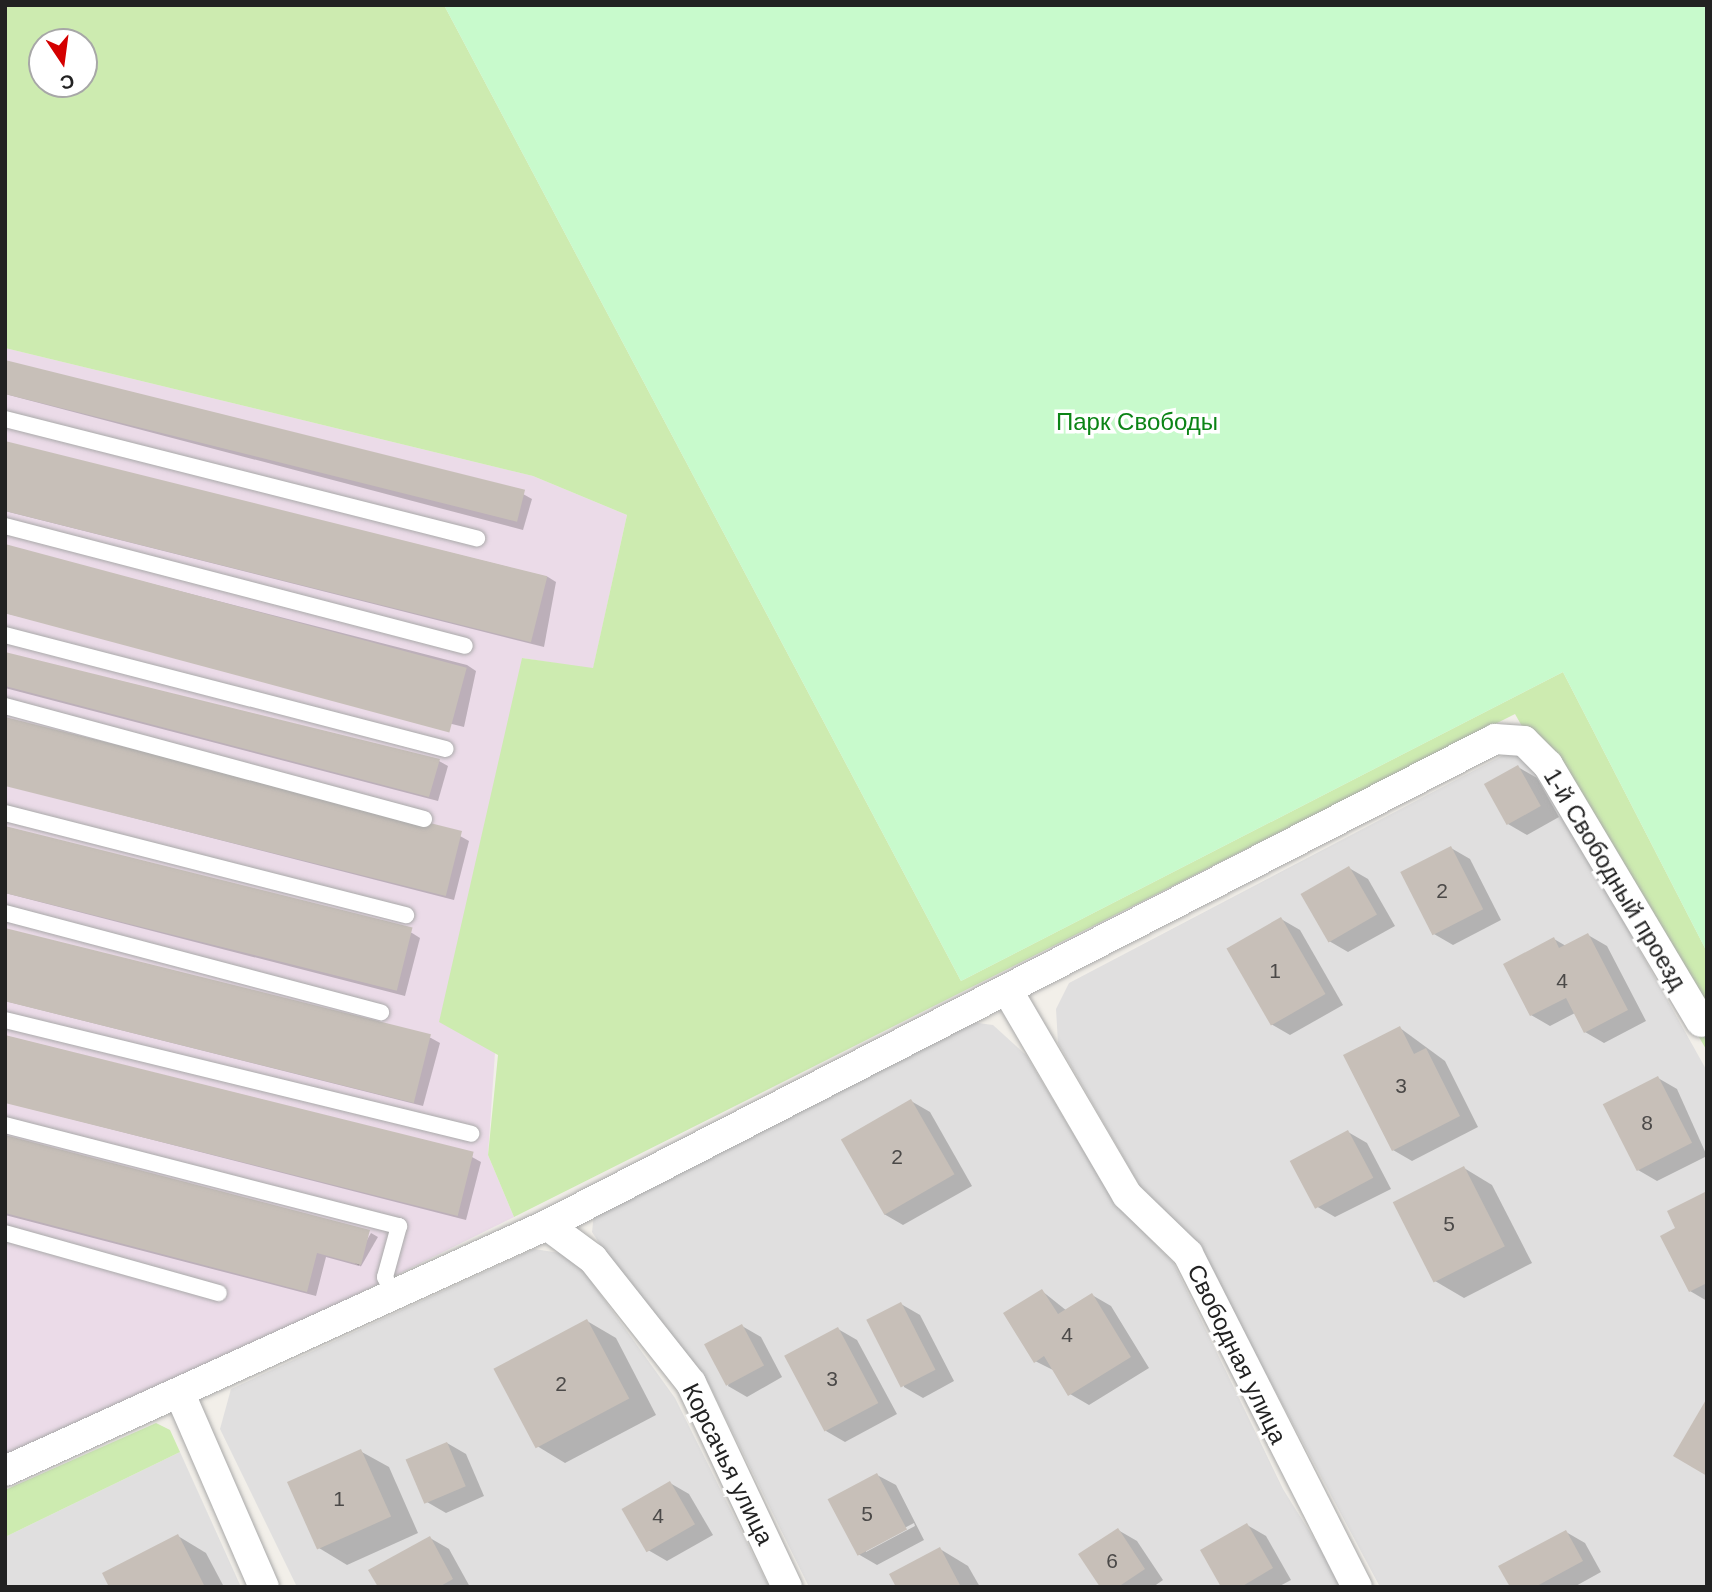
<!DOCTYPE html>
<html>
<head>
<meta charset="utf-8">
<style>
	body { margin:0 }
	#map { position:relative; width:1712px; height:1592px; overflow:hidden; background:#f2efe9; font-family:Arial,sans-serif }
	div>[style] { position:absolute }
	.residential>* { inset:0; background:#e0dfdf }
	.industrial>* { inset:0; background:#ebdbe8 }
	.grass>* { inset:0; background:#cdebb0 }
	.park>* { inset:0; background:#c8facc }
	.shadow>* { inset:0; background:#0003; transform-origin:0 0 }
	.building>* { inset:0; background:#c7bfb8; transform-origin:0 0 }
	.roads { filter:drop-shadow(0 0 2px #a9a9a9) drop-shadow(0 0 2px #a9a9a9) }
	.service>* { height:16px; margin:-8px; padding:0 8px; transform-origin:8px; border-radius:8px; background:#fff }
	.minor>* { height:30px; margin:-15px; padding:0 15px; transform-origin:15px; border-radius:15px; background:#fff }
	span { translate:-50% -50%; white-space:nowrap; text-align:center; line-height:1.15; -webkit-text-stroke:7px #fff; paint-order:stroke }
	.number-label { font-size:21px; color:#4b4948 }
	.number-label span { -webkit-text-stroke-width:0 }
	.park-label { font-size:24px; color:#0c8416 }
	.street-label { font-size:24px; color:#222 }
	.frame { position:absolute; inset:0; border:7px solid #222; pointer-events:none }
	.north { position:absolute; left:28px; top:28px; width:70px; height:70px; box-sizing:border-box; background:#fff; border:2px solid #a7a7a7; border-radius:50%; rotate:167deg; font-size:19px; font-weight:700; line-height:28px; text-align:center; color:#222 }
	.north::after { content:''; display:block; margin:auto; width:24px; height:32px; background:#d40000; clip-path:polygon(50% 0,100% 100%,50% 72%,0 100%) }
</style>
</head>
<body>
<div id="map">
	<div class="residential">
		<i style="clip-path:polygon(1515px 749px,1532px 758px,1707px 1071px,1707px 1587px,1380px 1587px,1198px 1246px,1140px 1186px,1058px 1043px,1056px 1009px,1069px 983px)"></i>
		<i style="clip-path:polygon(971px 1022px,993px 1025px,1026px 1055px,1114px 1202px,1173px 1262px,1283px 1489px,1344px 1587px,809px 1587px,706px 1378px,605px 1252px,592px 1232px,594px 1214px)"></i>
		<i style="clip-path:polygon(534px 1249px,560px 1253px,580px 1266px,675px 1398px,769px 1587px,297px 1587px,220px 1429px,231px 1389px)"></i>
		<i style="clip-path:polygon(180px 1452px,241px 1587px,5px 1587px,5px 1537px)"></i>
	</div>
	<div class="industrial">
		<i style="clip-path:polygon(5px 348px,533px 476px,627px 515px,593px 669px,522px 658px,488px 1155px,514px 1217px,180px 1382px,5px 1458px)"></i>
	</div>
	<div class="grass">
		<i style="clip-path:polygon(evenodd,5px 5px,444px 5px,961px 981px,1563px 672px,1707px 952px,1707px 1051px,1515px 714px,514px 1217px,488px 1155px,498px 1055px,439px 1022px,522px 658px,593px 668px,627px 515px,533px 476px,5px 348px,5px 5px,42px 42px,84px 42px,84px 84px,42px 84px,42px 42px)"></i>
		<i style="clip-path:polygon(156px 1423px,170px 1430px,180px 1452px,5px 1537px,5px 1490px)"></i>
	</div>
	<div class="park">
		<i style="clip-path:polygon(444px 5px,1707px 5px,1707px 952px,1563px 672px,961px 981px)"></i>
	</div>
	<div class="shadow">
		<i style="clip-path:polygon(5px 362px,523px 494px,532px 499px,523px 530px,5px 394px)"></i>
		<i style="clip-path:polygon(5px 443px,548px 577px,556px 582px,544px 647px,5px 511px)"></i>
		<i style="clip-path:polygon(5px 546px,467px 665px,476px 671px,464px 727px,5px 613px)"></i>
		<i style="clip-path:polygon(5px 654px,439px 761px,448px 766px,438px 801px,5px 688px)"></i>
		<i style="clip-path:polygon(5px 719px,460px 836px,469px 841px,454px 900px,5px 785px)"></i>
		<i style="clip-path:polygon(1518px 767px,1537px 778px,1559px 817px,1527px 835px,1508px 824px)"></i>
		<i style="clip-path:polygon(5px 827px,412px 933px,420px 938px,405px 996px,5px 893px)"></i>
		<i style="clip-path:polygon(1451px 848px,1470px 859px,1501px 920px,1453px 945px,1434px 934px)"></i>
		<i style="clip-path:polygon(1349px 868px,1368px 879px,1395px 926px,1348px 952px,1329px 941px)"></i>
		<i style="clip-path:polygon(1281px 919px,1300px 930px,1343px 1005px,1290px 1035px,1271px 1024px)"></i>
		<i style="clip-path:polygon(5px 930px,431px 1038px,440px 1043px,423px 1106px,5px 1001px)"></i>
		<i style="clip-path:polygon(1588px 935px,1607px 946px,1646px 1021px,1604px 1043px,1585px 1032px,1575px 1013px,1550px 1026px,1531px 1015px,1554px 939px,1566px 946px)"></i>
		<i style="clip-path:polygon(1400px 1028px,1445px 1061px,1478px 1127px,1412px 1161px,1393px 1150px)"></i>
		<i style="clip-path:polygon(5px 1037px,472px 1157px,481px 1162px,466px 1220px,5px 1102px)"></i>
		<i style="clip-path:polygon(1658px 1078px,1677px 1089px,1707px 1156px,1657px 1181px,1638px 1170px)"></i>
		<i style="clip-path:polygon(911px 1101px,930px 1112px,972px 1186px,903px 1225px,884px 1214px)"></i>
		<i style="clip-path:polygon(1348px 1132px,1367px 1143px,1391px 1189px,1335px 1217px,1316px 1206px)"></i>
		<i style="clip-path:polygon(5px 1137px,368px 1231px,359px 1266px,326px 1257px,316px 1296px,5px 1215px)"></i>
		<i style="clip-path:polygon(1464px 1168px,1492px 1185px,1532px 1263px,1464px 1298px,1435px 1281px)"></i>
		<i style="clip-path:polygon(1707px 1193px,1707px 1301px,1690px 1291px)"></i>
		<i style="left:371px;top:1233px;width:8px;height:34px;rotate:30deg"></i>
		<i style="clip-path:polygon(1042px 1291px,1067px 1311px,1092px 1295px,1111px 1306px,1149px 1368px,1089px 1405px,1070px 1394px,1055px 1371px,1035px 1361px)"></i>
		<i style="clip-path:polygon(901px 1304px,920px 1315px,954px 1381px,923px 1398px,904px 1387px)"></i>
		<i style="clip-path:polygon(587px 1321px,616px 1338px,656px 1415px,565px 1463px,537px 1446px)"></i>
		<i style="clip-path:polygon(742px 1326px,761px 1337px,782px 1377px,747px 1397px,728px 1386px)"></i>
		<i style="clip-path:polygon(838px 1329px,857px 1340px,897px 1414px,845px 1442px,826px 1431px)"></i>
		<i style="clip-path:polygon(447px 1443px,466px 1454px,484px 1496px,446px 1513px,427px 1502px)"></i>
		<i style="clip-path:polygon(360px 1451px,389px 1467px,418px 1533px,347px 1565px,319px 1548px)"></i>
		<i style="clip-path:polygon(evenodd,877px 1475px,896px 1485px,924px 1540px,877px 1565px,858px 1554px,877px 1475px,914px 1523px,915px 1526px,866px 1552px,866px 1548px,914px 1523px)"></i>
		<i style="clip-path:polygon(670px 1483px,689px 1494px,713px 1535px,667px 1561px,648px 1550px)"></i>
		<i style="clip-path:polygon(1247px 1525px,1266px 1536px,1291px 1580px,1278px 1587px,1223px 1587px)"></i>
		<i style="clip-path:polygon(1118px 1530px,1137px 1541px,1163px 1580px,1153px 1587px,1102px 1587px)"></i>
		<i style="clip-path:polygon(1566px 1532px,1585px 1543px,1601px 1572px,1574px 1587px,1512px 1587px)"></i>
		<i style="clip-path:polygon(178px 1536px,206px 1553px,224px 1587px,111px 1587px)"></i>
		<i style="clip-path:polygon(430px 1538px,449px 1549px,470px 1587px,380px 1587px)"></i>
		<i style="clip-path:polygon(940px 1549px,968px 1566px,980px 1587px,898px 1587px)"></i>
	</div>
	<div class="building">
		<i style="left:5px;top:360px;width:536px;height:33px;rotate:14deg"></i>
		<i style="left:5px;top:441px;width:559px;height:68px;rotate:14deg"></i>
		<i style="left:5px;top:544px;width:478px;height:67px;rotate:15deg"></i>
		<i style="clip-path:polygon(5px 652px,440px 759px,429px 797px,5px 686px)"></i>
		<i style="left:5px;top:717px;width:471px;height:67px;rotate:14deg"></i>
		<i style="left:1518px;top:765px;width:47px;height:39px;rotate:61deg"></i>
		<i style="left:5px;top:826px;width:420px;height:65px;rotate:14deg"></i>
		<i style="left:1451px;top:846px;width:71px;height:57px;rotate:63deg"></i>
		<i style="left:1349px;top:866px;width:56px;height:56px;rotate:60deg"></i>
		<i style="left:1281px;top:917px;width:89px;height:63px;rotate:60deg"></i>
		<i style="left:5px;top:928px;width:439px;height:71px;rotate:14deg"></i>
		<i style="clip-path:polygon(1588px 933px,1628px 1010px,1584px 1033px,1566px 998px,1530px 1016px,1503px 964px,1554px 937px,1559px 948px)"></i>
		<i style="clip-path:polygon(1400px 1026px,1414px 1054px,1426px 1048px,1460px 1116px,1392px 1151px,1343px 1055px)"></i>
		<i style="left:5px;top:1035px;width:483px;height:66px;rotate:14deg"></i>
		<i style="left:1658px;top:1076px;width:75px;height:62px;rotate:63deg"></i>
		<i style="left:911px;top:1099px;width:87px;height:81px;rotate:60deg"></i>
		<i style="left:1348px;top:1130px;width:54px;height:66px;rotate:62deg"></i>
		<i style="clip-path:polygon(5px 1135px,370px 1230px,361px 1265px,317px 1253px,307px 1292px,5px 1213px)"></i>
		<i style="left:1464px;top:1166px;width:90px;height:80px;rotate:63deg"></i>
		<i style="clip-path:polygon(1707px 1191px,1707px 1283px,1689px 1292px,1660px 1236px,1675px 1228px,1667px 1211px)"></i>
		<i style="clip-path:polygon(1042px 1289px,1058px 1314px,1092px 1293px,1131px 1357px,1068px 1396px,1044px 1356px,1034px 1363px,1003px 1313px)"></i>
		<i style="left:901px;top:1302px;width:76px;height:39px;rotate:63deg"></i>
		<i style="left:587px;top:1319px;width:90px;height:106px;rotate:62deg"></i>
		<i style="left:742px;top:1324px;width:47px;height:43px;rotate:62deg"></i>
		<i style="left:838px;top:1327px;width:86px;height:61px;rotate:62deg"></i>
		<i style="clip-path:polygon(1707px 1398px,1707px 1476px,1673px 1456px)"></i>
		<i style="left:447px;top:1442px;width:48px;height:45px;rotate:67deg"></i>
		<i style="left:361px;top:1449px;width:74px;height:81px;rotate:66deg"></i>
		<i style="left:877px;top:1473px;width:64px;height:56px;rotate:62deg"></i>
		<i style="left:670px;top:1481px;width:50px;height:56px;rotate:60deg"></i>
		<i style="clip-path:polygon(1247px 1523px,1273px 1568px,1241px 1587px,1221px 1587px,1200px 1550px)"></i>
		<i style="clip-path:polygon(1118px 1528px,1145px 1569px,1118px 1587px,1100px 1587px,1078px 1554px)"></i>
		<i style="clip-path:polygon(1566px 1530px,1583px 1561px,1535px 1587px,1510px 1587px,1498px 1566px)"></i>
		<i style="clip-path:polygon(178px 1534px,205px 1587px,109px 1587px,102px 1573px)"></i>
		<i style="clip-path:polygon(430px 1536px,453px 1579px,439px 1587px,378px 1587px,368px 1570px)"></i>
		<i style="clip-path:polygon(940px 1547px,961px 1587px,896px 1587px,889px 1574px)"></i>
	</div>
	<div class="roads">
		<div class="service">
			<i style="left:5px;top:419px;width:487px;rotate:14.2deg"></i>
			<i style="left:5px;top:526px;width:475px;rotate:14.6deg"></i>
			<i style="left:5px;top:635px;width:455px;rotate:14.5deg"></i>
			<i style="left:5px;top:706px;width:434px;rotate:15.1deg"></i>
			<i style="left:5px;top:813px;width:414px;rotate:14.3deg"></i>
			<i style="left:5px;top:913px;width:389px;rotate:14.8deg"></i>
			<i style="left:5px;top:1020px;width:480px;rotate:13.7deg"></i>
			<i style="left:5px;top:1125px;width:407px;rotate:14.4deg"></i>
			<i style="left:399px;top:1226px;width:53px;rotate:105.4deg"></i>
			<i style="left:385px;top:1277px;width:22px;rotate:66deg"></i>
			<i style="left:5px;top:1233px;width:222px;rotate:15.7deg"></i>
		</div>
		<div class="minor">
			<i style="left:1009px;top:993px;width:234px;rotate:59.7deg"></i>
			<i style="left:1127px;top:1195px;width:85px;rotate:44deg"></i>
			<i style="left:1188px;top:1254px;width:373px;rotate:63.1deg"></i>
			<i style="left:547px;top:1225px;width:57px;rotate:36.5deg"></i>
			<i style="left:593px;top:1259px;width:158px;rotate:51.7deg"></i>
			<i style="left:691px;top:1383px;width:225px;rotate:64.8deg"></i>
			<i style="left:180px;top:1394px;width:210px;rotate:66.5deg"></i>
			<i style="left:5px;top:1471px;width:595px;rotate:-24.41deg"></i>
			<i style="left:547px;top:1225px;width:1065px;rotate:-27.14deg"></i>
			<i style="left:1495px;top:739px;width:29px;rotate:4deg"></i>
			<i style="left:1524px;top:741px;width:34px;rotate:45deg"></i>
			<i style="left:1548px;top:765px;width:299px;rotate:59.2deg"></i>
		</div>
	</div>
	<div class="number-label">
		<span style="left:1442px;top:891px">2</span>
		<span style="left:1275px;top:971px">1</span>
		<span style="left:1562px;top:981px">4</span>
		<span style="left:1401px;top:1086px">3</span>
		<span style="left:1647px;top:1123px">8</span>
		<span style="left:897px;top:1157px">2</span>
		<span style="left:1449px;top:1224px">5</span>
		<span style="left:1067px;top:1335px">4</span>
		<span style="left:832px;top:1379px">3</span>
		<span style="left:561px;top:1384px">2</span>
		<span style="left:339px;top:1499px">1</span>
		<span style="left:867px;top:1514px">5</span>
		<span style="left:658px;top:1516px">4</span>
		<span style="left:1112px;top:1561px">6</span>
	</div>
	<div class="park-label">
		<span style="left:1137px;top:422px">Парк Свободы</span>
	</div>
	<div class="street-label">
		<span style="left:1615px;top:879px;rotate:59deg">1-й Свободный проезд</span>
		<span style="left:1237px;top:1354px;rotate:64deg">Свободная улица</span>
		<span style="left:728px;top:1464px;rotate:64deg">Корсачья улица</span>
	</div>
	<div class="frame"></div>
	<div class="north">С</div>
</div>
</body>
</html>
